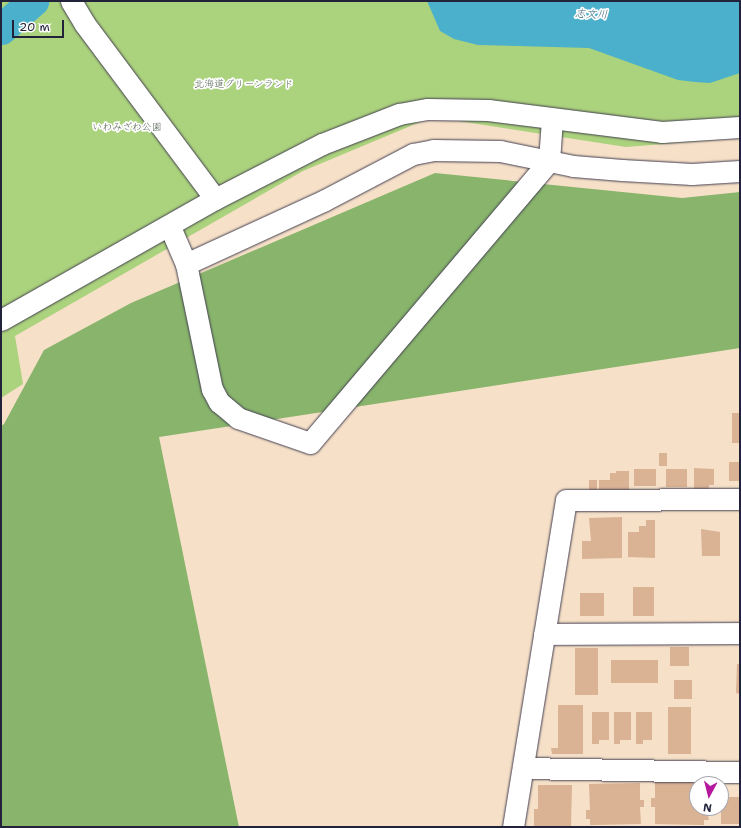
<!DOCTYPE html>
<html>
<head>
<meta charset="utf-8">
<style>
	body { margin:0 }
	#map { position:relative; width:741px; height:828px; overflow:hidden; background:#f6e0c8; font-family:"Shantell Sans","Klee One",sans-serif }
	div>[style] { position:absolute }
	.green>* { inset:0; background:#abd27d }
	.forest>* { inset:0; background:#88b46c }
	.water>* { inset:0; background:#4bb0cb }
	.river>* { height:31px; margin:-15.5px; padding:0 15.5px; transform-origin:15.5px; border-radius:15.5px; background:#4bb0cb }
	.building>* { inset:0; background:#dab294; transform-origin:0 0 }
	.roads { filter:drop-shadow(0 0 1px #423e50) drop-shadow(0 0 1px #423e50) }
	.minor>* { height:21px; margin:-10.5px; padding:0 10.5px; transform-origin:10.5px; border-radius:10.5px; background:#fff }
	span { translate:-50% -50%; white-space:nowrap; text-align:center; line-height:1.15; -webkit-text-stroke:3.5px #fff; paint-order:stroke }
	.park-label { font-size:10px; color:#526052 }
	.water-label { font-size:11px; color:#34627c; font-style:italic }
	.frame { position:absolute; inset:0; border:2px solid #22223b; pointer-events:none }
	.north { position:absolute; left:689px; top:776px; width:40px; height:40px; box-sizing:border-box; background:#fff; border:1px solid #a7a7b1; border-radius:50%; rotate:187deg; font-size:11px; font-weight:700; line-height:16px; text-align:center; color:#22223b }
	.north::after { content:''; display:block; margin:auto; width:14px; height:18px; background:#b5179e; clip-path:polygon(50% 0,100% 100%,50% 72%,0 100%) }
	.scale { position:absolute; left:12px; top:20px; width:52px; height:18px; box-sizing:border-box; border:2px solid #22223b; border-top:0; padding-left:5px; font-size:12px; line-height:14px; white-space:nowrap; color:#22223b; -webkit-text-stroke:3px #fff; paint-order:stroke }
</style>
</head>
<body>
<div id="map">
	<div class="green">
		<i style="clip-path:polygon(1px 1px,740px 1px,740px 138px,626px 147px,432px 117px,303px 171px,15px 336px,23px 384px,1px 398px)"></i>
	</div>
	<div class="forest">
		<i style="clip-path:polygon(435px 173px,682px 198px,740px 192px,740px 348px,159px 437px,239px 827px,1px 827px,1px 426px,4px 424px,44px 350px,131px 303px)"></i>
	</div>
	<div class="water">
		<i style="clip-path:polygon(427px 1px,740px 1px,740px 73px,710px 83px,695px 82px,678px 80px,589px 48px,478px 45px,454px 39px,440px 31px)"></i>
	</div>
	<div class="river">
		<i style="left:1px;top:29px;width:43px;rotate:-41.2deg"></i>
	</div>
	<div class="building">
		<i style="left:732px;top:413px;width:8px;height:30px"></i>
		<i style="left:659px;top:453px;width:8px;height:13px"></i>
		<i style="left:740px;top:462px;width:19px;height:11px;rotate:90deg"></i>
		<i style="clip-path:polygon(694px 468px,714px 469px,714px 485px,709px 485px,709px 489px,694px 489px)"></i>
		<i style="left:634px;top:469px;width:22px;height:17px"></i>
		<i style="left:666px;top:469px;width:21px;height:18px"></i>
		<i style="clip-path:polygon(616px 471px,629px 471px,629px 491px,599px 491px,599px 480px,610px 480px,610px 473px,616px 473px)"></i>
		<i style="left:589px;top:480px;width:8px;height:11px"></i>
		<i style="clip-path:polygon(622px 517px,622px 558px,582px 559px,582px 541px,591px 541px,589px 518px)"></i>
		<i style="clip-path:polygon(646px 520px,655px 520px,655px 558px,628px 557px,628px 532px,639px 532px,639px 526px,646px 526px)"></i>
		<i style="clip-path:polygon(701px 529px,720px 532px,720px 556px,702px 556px)"></i>
		<i style="left:633px;top:587px;width:21px;height:29px"></i>
		<i style="left:580px;top:593px;width:24px;height:23px"></i>
		<i style="left:670px;top:647px;width:19px;height:19px"></i>
		<i style="left:575px;top:648px;width:23px;height:47px"></i>
		<i style="left:611px;top:660px;width:47px;height:23px"></i>
		<i style="clip-path:polygon(737px 664px,740px 664px,740px 694px,736px 693px)"></i>
		<i style="left:674px;top:680px;width:18px;height:19px"></i>
		<i style="clip-path:polygon(558px 705px,583px 705px,583px 754px,552px 754px,551px 748px,558px 748px)"></i>
		<i style="left:668px;top:707px;width:23px;height:47px"></i>
		<i style="clip-path:polygon(592px 712px,609px 712px,609px 740px,599px 740px,599px 744px,592px 744px)"></i>
		<i style="clip-path:polygon(614px 712px,631px 712px,631px 740px,620px 740px,620px 744px,614px 744px)"></i>
		<i style="clip-path:polygon(636px 712px,652px 712px,652px 740px,643px 740px,643px 744px,636px 744px)"></i>
		<i style="clip-path:polygon(655px 781px,704px 782px,704px 784px,697px 784px,697px 808px,706px 808px,709px 820px,704px 820px,704px 825px,655px 824px,655px 807px,651px 807px,651px 798px,655px 798px)"></i>
		<i style="clip-path:polygon(640px 783px,640px 800px,644px 800px,644px 807px,640px 807px,641px 824px,590px 825px,590px 819px,586px 819px,586px 810px,590px 810px,589px 784px)"></i>
		<i style="clip-path:polygon(538px 785px,572px 785px,571px 827px,534px 827px,534px 809px,538px 809px)"></i>
		<i style="left:721px;top:797px;width:19px;height:27px"></i>
	</div>
	<div class="roads">
		<div class="minor">
			<i style="left:71px;top:1px;width:26px;rotate:59deg"></i>
			<i style="left:84px;top:23px;width:219px;rotate:53.3deg"></i>
			<i style="left:170px;top:227px;width:40px;rotate:66.6deg"></i>
			<i style="left:186px;top:264px;width:151px;rotate:-24.7deg"></i>
			<i style="left:323px;top:201px;width:102px;rotate:-27.6deg"></i>
			<i style="left:413px;top:154px;width:20px;rotate:-11deg"></i>
			<i style="left:433px;top:150px;width:67px;rotate:0.9deg"></i>
			<i style="left:500px;top:151px;width:75px;rotate:11.6deg"></i>
			<i style="left:573px;top:166px;width:49px;rotate:4.7deg"></i>
			<i style="left:622px;top:170px;width:70px;rotate:3.3deg"></i>
			<i style="left:692px;top:174px;width:48px;rotate:-3.6deg"></i>
			<i style="left:186px;top:264px;width:128px;rotate:78.3deg"></i>
			<i style="left:212px;top:389px;width:15px;rotate:62deg"></i>
			<i style="left:219px;top:402px;width:25px;rotate:40deg"></i>
			<i style="left:238px;top:418px;width:76px;rotate:19.1deg"></i>
			<i style="left:310px;top:443px;width:370px;rotate:-49.7deg"></i>
			<i style="left:549px;top:161px;width:42px;rotate:-85.9deg"></i>
			<i style="left:1px;top:320px;width:246px;rotate:-29.5deg"></i>
			<i style="left:215px;top:199px;width:120px;rotate:-27.2deg"></i>
			<i style="left:322px;top:144px;width:83px;rotate:-21.3deg"></i>
			<i style="left:399px;top:114px;width:29px;rotate:-10deg"></i>
			<i style="left:428px;top:109px;width:60px;rotate:1deg"></i>
			<i style="left:488px;top:110px;width:175px;rotate:7.2deg"></i>
			<i style="left:662px;top:132px;width:78px;rotate:-3.7deg"></i>
			<i style="left:544px;top:634px;width:196px;rotate:-0.3deg"></i>
			<i style="left:523px;top:768px;width:217px;rotate:1.1deg"></i>
			<i style="left:513px;top:827px;width:331px;rotate:-80.8deg"></i>
			<i style="left:566px;top:500px;width:174px;rotate:-0.3deg"></i>
		</div>
	</div>
	<div class="park-label">
		<span style="left:244px;top:84px">北海道グリーンランド</span>
		<span style="left:127px;top:127px">いわみざわ公園</span>
	</div>
	<div class="water-label">
		<span style="left:591px;top:15px;rotate:2deg">志文川</span>
	</div>
	<div class="frame"></div>
	<div class="north">N</div>
	<div class="scale">20 m</div>
</div>
</body>
</html>
